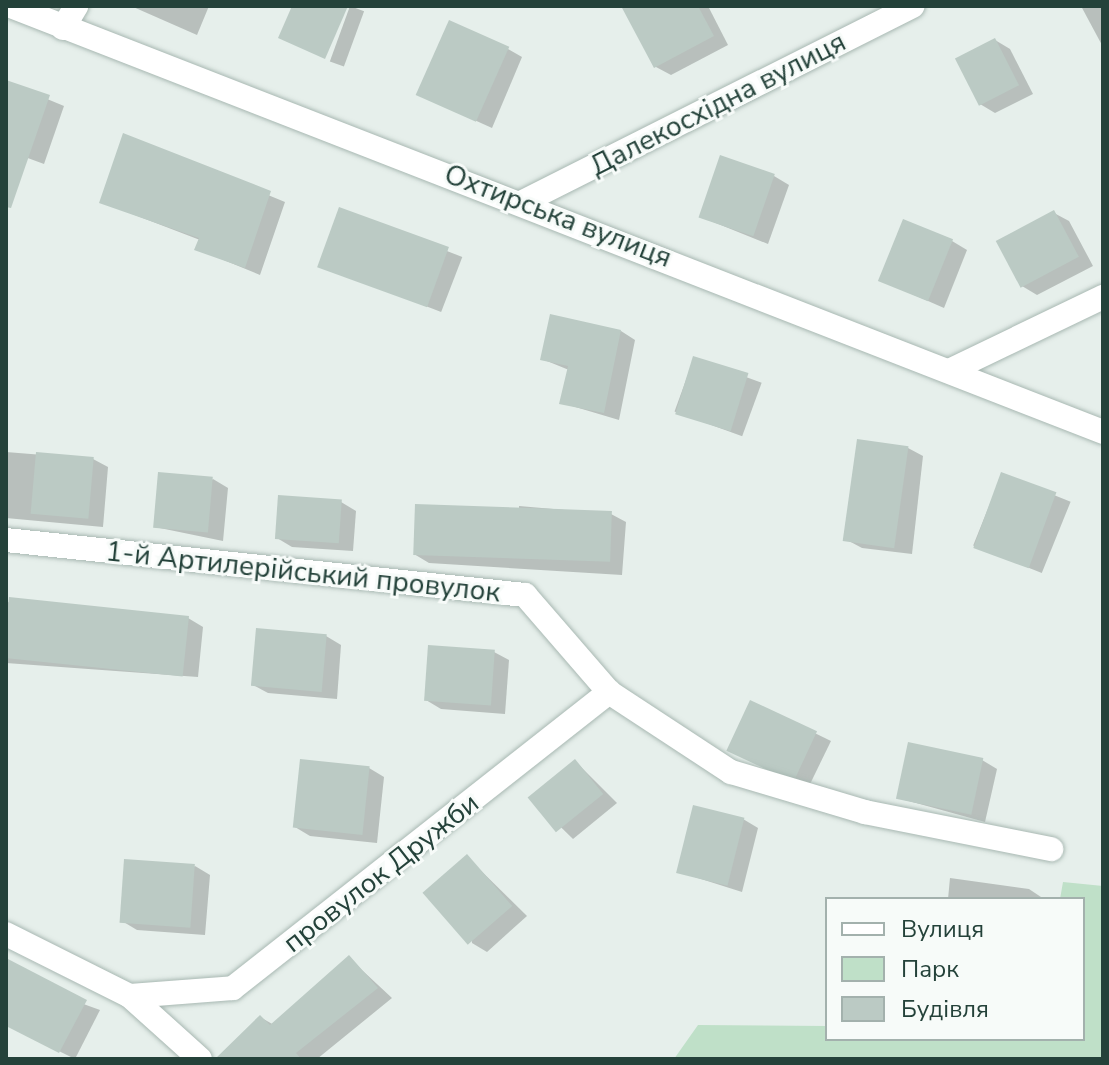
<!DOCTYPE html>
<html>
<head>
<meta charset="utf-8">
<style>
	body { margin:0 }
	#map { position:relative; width:1109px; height:1065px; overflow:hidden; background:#e6efeb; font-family:"Nunito Sans",sans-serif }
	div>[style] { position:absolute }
	.green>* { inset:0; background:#bfe0c8 }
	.shadow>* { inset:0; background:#0003; transform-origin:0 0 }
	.building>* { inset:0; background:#bbcac4; transform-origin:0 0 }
	.roads { filter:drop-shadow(0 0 2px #a8b8b2) drop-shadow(0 0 2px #a8b8b2) }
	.minor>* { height:24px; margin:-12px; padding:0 12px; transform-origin:12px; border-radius:12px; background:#fff }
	span { translate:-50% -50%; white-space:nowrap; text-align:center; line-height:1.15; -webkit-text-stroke:6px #f7fbf9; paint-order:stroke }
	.street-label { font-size:28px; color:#24423a }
	.frame { position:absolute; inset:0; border:8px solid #24423a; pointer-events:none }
	.legend { position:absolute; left:825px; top:897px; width:260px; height:144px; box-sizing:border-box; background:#f7fbf9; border:2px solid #a3b1ad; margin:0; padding:10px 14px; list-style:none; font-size:24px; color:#24423a }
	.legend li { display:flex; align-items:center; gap:16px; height:40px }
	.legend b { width:40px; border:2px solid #a3b1ad }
</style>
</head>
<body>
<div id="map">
	<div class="green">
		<i style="clip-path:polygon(1063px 882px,1103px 886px,1103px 1059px,674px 1059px,698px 1025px,827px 1026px,827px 1039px,1083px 1039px,1083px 899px,1060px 899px)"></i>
	</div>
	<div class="shadow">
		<i style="clip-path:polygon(131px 6px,209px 6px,197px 35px)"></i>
		<i style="left:350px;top:6px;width:15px;height:59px;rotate:20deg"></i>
		<i style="clip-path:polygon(639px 6px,708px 6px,728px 45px,671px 75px,656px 67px)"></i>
		<i style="clip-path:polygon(1081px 6px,1103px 6px,1103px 47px)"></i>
		<i style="clip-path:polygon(995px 40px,1010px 49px,1033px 94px,995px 113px,980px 104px)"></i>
		<i style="clip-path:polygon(508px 49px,522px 57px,492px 128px,419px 95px)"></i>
		<i style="clip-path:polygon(6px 82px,64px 106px,44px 164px,6px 150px)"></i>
		<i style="clip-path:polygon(124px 136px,285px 202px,260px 275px,197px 249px,200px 240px,101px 202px)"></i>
		<i style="clip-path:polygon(774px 176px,789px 185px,768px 244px,701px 217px)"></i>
		<i style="left:340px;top:210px;width:131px;height:59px;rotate:21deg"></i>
		<i style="clip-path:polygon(1054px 213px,1069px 221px,1093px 266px,1037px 295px,1022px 286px)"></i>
		<i style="clip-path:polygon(952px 241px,967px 250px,944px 308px,880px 280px)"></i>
		<i style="clip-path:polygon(621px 331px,635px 340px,619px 420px,562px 403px,569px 370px,542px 359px)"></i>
		<i style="left:694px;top:358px;width:72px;height:57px;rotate:20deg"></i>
		<i style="clip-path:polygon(908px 448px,923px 456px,912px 554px,862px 548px,847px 540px)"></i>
		<i style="clip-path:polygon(6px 452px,93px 459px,108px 467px,103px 527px,6px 518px)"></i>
		<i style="left:1002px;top:474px;width:74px;height:77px;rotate:22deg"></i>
		<i style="clip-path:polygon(213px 479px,228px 488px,223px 541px,155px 527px)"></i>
		<i style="clip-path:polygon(341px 502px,356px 511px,353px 551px,292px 547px,277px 538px)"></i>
		<i style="clip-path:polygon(519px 506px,611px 514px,626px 522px,622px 575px,429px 563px,414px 554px,519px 515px)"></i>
		<i style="clip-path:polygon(6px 602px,188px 618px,203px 627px,198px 677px,6px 663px)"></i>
		<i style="clip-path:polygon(326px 636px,341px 645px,337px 699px,268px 693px,253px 685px)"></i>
		<i style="clip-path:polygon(494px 652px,509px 660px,505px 714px,441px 709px,426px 700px)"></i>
		<i style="left:751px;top:702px;width:89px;height:53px;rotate:26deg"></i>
		<i style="clip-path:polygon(982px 760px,997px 769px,985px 822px,898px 798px)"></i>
		<i style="clip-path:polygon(575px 761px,617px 803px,573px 839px,530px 797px)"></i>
		<i style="clip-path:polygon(369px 768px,384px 777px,377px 843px,310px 836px,295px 827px)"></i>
		<i style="clip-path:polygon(743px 819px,758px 828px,742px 892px,679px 872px)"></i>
		<i style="clip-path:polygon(467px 857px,527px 916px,487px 952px,472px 943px)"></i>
		<i style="clip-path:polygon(195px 866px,210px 875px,205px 935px,137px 930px,122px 921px)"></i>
		<i style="clip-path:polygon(950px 878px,1029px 889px,1044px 899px,948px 899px)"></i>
		<i style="clip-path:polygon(349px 958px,392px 998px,317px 1059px,240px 1059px,260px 1017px,274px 1025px)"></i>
		<i style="clip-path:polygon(6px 976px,100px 1010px,75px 1059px,6px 1025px)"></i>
	</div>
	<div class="building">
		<i style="clip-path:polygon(292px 6px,348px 6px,325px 59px,278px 38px)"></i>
		<i style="clip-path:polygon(621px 6px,698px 6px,714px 36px,654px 68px)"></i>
		<i style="left:449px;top:20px;width:66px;height:82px;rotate:24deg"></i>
		<i style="left:995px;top:38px;width:53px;height:45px;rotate:63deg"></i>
		<i style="clip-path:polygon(6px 80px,50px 95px,11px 208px,6px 207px)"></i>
		<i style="clip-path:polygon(123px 133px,271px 191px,245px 268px,194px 250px,199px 238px,99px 203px)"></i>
		<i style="left:720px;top:155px;width:58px;height:66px;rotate:19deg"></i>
		<i style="left:339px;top:207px;width:117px;height:64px;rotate:20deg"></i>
		<i style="left:1054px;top:210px;width:53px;height:66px;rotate:62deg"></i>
		<i style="left:903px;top:219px;width:54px;height:67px;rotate:22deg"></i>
		<i style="clip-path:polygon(550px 314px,621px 330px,604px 413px,559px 404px,568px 366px,540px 360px)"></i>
		<i style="left:693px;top:356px;width:58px;height:61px;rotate:17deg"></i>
		<i style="left:857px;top:439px;width:52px;height:103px;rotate:8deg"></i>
		<i style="left:36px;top:452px;width:58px;height:62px;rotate:5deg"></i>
		<i style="left:158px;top:472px;width:55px;height:56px;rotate:5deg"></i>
		<i style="left:1001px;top:472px;width:59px;height:81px;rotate:20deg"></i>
		<i style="left:278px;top:495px;width:64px;height:44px;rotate:4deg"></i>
		<i style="left:415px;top:504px;width:197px;height:51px;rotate:2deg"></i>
		<i style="left:9px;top:597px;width:181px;height:61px;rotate:6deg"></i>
		<i style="left:256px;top:628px;width:71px;height:58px;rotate:5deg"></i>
		<i style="left:428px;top:645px;width:67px;height:56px;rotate:4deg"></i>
		<i style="left:750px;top:700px;width:74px;height:56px;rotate:25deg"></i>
		<i style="left:908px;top:742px;width:77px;height:58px;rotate:12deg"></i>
		<i style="left:300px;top:759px;width:70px;height:69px;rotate:6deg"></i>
		<i style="left:575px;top:759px;width:45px;height:61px;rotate:51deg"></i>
		<i style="left:693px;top:805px;width:53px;height:70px;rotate:14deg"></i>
		<i style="left:467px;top:854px;width:69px;height:59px;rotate:49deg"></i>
		<i style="left:124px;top:859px;width:71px;height:64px;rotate:4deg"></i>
		<i style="clip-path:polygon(349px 955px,378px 988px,296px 1053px,301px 1059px,215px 1059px,260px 1015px,270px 1025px)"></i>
		<i style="clip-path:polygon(6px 958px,87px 1000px,59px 1053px,6px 1026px)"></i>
	</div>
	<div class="roads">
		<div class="minor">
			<i style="left:11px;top:6px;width:1172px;rotate:21.31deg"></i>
			<i style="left:63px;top:28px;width:26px;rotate:-59deg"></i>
			<i style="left:523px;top:202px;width:436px;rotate:-26.7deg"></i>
			<i style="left:949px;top:371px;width:171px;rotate:-25.7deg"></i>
			<i style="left:6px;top:540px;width:522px;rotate:6.05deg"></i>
			<i style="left:525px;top:595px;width:128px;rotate:49.1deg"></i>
			<i style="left:609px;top:692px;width:146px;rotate:33.3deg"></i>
			<i style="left:731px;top:772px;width:140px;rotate:16.6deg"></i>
			<i style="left:865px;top:812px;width:190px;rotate:11.3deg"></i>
			<i style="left:6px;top:934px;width:139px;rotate:26.6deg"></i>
			<i style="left:130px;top:996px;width:94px;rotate:42deg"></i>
			<i style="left:130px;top:996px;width:103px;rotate:-4.4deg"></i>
			<i style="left:233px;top:988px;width:479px;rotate:-38.2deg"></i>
		</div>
	</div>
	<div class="street-label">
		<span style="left:718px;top:104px;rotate:-27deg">Далекосхідна вулиця</span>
		<span style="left:558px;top:216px;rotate:21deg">Охтирська вулиця</span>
		<span style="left:303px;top:572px;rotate:6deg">1-й Артилерійський провулок</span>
		<span style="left:381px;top:873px;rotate:-38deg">провулок Дружби</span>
	</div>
	<div class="frame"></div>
	<ul class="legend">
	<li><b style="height:10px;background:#fff"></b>Вулиця</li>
	<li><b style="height:22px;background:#bfe0c8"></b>Парк</li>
	<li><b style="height:22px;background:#bbcac4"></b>Будівля</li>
	</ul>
</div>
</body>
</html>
